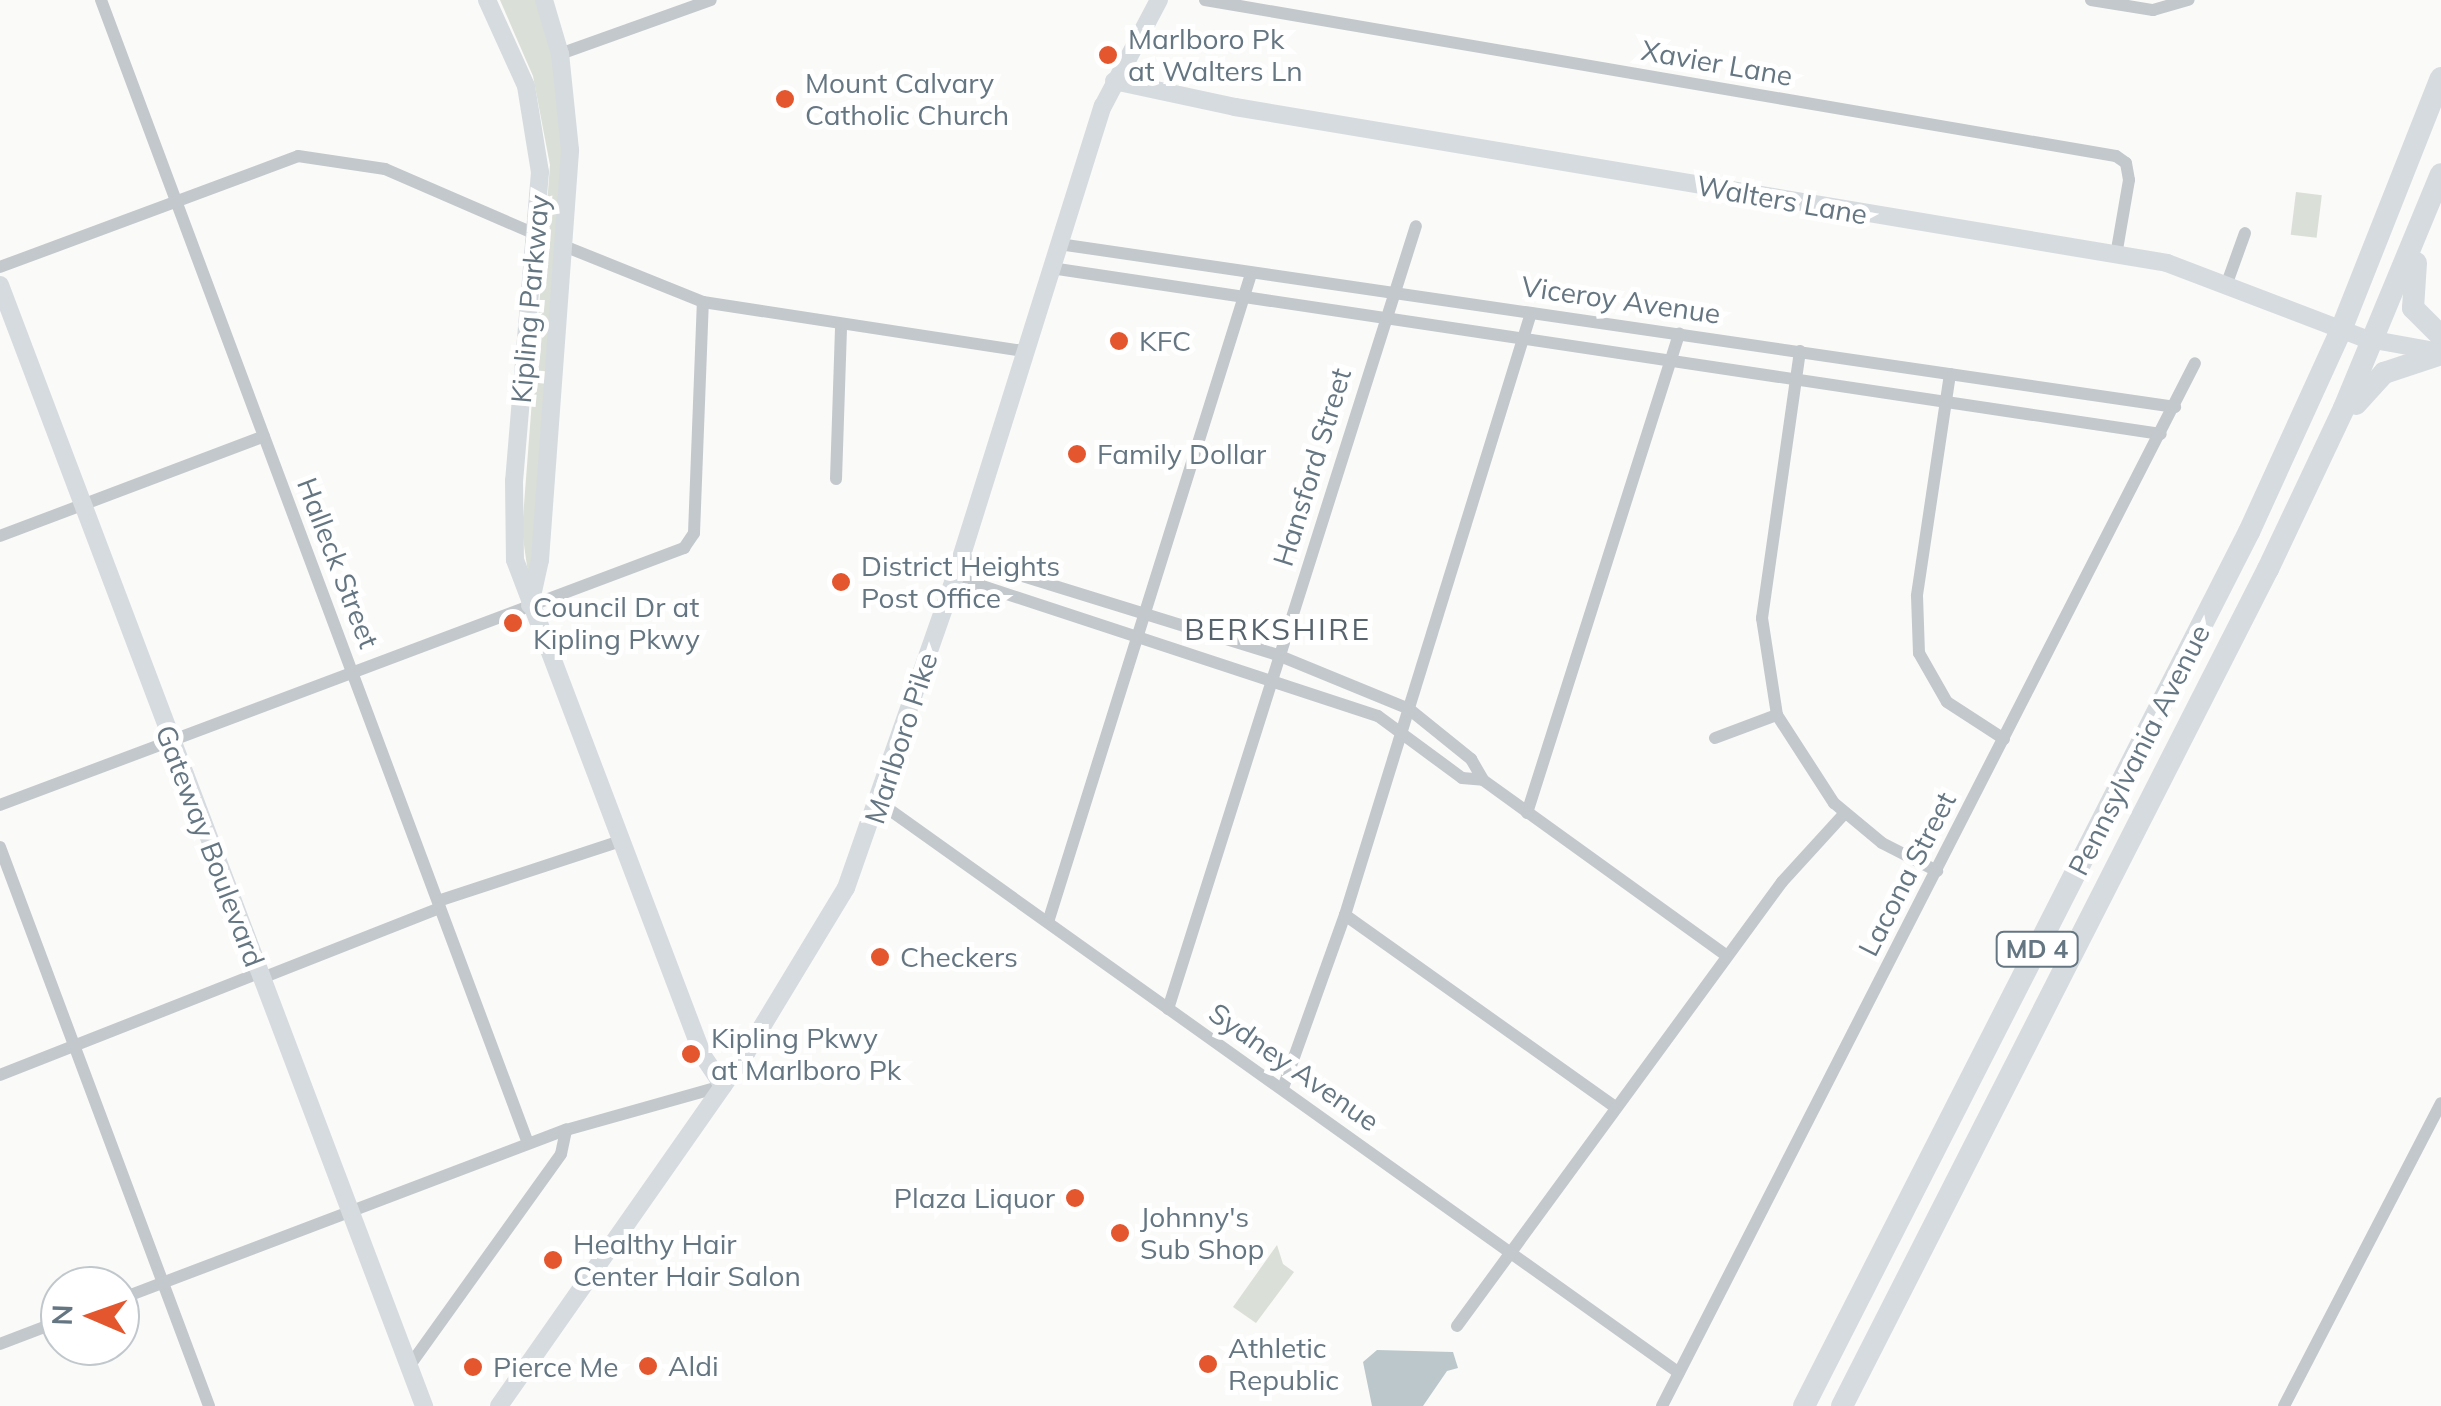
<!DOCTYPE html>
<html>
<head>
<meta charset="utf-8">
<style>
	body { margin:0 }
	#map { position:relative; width:2441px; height:1406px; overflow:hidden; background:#fafaf8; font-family:Mulish,sans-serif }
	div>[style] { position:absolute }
	.green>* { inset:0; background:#dadfd7; transform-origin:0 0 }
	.water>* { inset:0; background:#bbc7cb }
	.street>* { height:12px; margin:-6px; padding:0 6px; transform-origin:6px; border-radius:6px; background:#c3c8cc }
	.secondary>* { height:18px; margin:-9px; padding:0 9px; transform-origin:9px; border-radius:9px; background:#d6dbdf }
	.highway>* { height:22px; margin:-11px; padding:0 11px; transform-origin:11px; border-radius:11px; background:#d6dbdf }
	.dots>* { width:28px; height:28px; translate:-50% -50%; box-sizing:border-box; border:5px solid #fff; border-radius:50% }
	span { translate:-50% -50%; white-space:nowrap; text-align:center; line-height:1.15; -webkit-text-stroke:10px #fff; paint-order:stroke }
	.shield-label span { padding:2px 8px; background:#fff; border:2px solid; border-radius:8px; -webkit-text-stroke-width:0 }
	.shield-label { font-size:25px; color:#657683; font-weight:700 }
	.poi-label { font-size:28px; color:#657683 }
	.left { translate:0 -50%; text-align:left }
	.right { translate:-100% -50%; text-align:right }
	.street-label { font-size:28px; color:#657683 }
	.neighbourhood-label { font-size:30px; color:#57646e; letter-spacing:2.5px }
	.north { position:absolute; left:40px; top:1266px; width:100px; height:100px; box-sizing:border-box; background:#fff; border:2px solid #c1c8cd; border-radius:50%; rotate:272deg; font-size:28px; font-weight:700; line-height:40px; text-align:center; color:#657683 }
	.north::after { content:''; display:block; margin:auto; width:35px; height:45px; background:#e4572e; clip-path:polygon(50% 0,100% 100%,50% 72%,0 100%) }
</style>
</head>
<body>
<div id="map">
	<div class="green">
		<i style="clip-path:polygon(500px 0,539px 0,554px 46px,566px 140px,536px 570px,528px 573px,522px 531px,550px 165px,533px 76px)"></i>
		<i style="left:2296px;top:192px;width:26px;height:43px;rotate:7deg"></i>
		<i style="clip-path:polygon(1277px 1245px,1283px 1264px,1294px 1272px,1256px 1323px,1233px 1307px)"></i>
	</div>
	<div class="water">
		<i style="clip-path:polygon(1377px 1350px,1453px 1352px,1458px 1368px,1447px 1371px,1423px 1406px,1372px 1406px,1363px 1362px)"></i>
	</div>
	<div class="street">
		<i style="left:101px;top:0;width:1220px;rotate:69.52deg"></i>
		<i style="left:1205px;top:0;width:924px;rotate:9.72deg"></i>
		<i style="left:2116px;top:156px;width:12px;rotate:35deg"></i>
		<i style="left:2126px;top:163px;width:17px;rotate:80deg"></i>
		<i style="left:2129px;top:180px;width:76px;rotate:99.8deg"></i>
		<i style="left:2091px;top:0;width:63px;rotate:9.2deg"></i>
		<i style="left:2153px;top:10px;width:37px;rotate:-16deg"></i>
		<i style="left:560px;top:54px;width:160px;rotate:-19.7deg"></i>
		<i style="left:1059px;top:244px;width:1128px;rotate:8.31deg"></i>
		<i style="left:564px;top:246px;width:150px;rotate:21.9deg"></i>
		<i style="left:703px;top:302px;width:324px;rotate:8.7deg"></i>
		<i style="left:0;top:267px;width:318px;rotate:-20.4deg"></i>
		<i style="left:298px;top:156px;width:88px;rotate:8.5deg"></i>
		<i style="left:385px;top:169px;width:163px;rotate:23.4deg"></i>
		<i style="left:1051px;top:268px;width:1122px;rotate:8.51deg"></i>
		<i style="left:2227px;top:283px;width:53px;rotate:-70.2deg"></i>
		<i style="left:1800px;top:351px;width:270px;rotate:98.1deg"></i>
		<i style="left:1762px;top:618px;width:98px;rotate:81.2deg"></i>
		<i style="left:1777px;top:715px;width:105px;rotate:57.1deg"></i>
		<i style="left:1834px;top:803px;width:62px;rotate:39.8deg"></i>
		<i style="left:1882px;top:843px;width:62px;rotate:27deg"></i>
		<i style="left:1950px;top:374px;width:224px;rotate:98.5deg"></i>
		<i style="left:1917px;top:596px;width:57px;rotate:88deg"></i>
		<i style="left:1919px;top:653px;width:56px;rotate:60.3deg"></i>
		<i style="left:1947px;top:702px;width:68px;rotate:33deg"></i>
		<i style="left:836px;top:479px;width:154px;rotate:-88.1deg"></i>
		<i style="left:0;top:536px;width:282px;rotate:-20.7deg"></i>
		<i style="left:961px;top:557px;width:334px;rotate:17.2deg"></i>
		<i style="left:1280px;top:656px;width:139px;rotate:22.3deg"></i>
		<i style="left:1409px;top:709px;width:80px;rotate:38.9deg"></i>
		<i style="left:1471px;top:759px;width:24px;rotate:60deg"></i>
		<i style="left:1483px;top:780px;width:299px;rotate:35.8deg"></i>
		<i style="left:955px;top:577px;width:445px;rotate:18.2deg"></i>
		<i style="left:1378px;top:716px;width:104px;rotate:36.4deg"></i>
		<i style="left:1462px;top:778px;width:21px;rotate:5deg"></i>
		<i style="left:1715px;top:738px;width:66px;rotate:-20.4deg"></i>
		<i style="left:880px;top:803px;width:981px;rotate:35.5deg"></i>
		<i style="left:0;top:805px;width:731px;rotate:-20.59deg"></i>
		<i style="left:684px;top:548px;width:18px;rotate:-56deg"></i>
		<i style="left:694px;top:533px;width:231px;rotate:-87.8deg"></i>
		<i style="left:1527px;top:813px;width:503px;rotate:-72.39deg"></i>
		<i style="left:0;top:847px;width:597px;rotate:69.5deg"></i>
		<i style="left:438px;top:901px;width:193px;rotate:-18.2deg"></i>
		<i style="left:1345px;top:915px;width:331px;rotate:35.4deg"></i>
		<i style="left:1049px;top:919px;width:676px;rotate:-72.61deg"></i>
		<i style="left:262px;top:978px;width:191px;rotate:-21.5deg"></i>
		<i style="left:1168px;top:1009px;width:821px;rotate:-72.43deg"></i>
		<i style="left:0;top:1075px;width:278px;rotate:-21.5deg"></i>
		<i style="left:1283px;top:1088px;width:184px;rotate:-70.3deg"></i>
		<i style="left:1345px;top:915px;width:630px;rotate:-72.83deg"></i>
		<i style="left:120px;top:1299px;width:477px;rotate:-20.8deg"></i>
		<i style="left:566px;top:1130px;width:163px;rotate:-15.7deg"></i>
		<i style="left:1457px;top:1326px;width:550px;rotate:-53.8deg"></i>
		<i style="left:1782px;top:882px;width:93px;rotate:-47.6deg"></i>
		<i style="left:0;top:1344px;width:64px;rotate:-21deg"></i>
		<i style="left:410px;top:1365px;width:259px;rotate:-54.4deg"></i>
		<i style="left:561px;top:1154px;width:25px;rotate:-78deg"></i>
		<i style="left:1662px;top:1406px;width:1171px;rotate:-62.93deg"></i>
		<i style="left:2284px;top:1406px;width:341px;rotate:-62.6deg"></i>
	</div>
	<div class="secondary">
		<i style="left:487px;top:0;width:94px;rotate:65.6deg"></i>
		<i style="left:526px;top:86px;width:87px;rotate:80.8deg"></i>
		<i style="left:540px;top:172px;width:310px;rotate:94.8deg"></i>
		<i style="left:514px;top:481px;width:79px;rotate:89.3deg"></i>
		<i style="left:515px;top:560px;width:530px;rotate:69.24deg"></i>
		<i style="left:703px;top:1056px;width:36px;rotate:56deg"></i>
		<i style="left:1114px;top:81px;width:124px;rotate:12.1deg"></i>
		<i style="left:1235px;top:107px;width:945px;rotate:9.5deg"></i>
		<i style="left:2167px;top:263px;width:210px;rotate:20.9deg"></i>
		<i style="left:2363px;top:338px;width:79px;rotate:10.2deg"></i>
		<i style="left:0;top:285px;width:1199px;rotate:69.28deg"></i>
		<i style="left:530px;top:605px;width:46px;rotate:-77.5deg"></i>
		<i style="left:540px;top:560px;width:411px;rotate:-85.8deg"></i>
		<i style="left:570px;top:150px;width:97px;rotate:-95.9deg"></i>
		<i style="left:560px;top:54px;width:56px;rotate:-106.5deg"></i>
		<i style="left:499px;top:1406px;width:431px;rotate:-55deg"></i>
		<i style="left:746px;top:1053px;width:193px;rotate:-58.8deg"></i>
		<i style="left:846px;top:888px;width:330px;rotate:-70.7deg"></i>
		<i style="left:955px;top:577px;width:494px;rotate:-72.6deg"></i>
		<i style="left:1103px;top:106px;width:120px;rotate:-62.2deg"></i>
	</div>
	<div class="highway">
		<i style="left:2416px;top:263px;width:45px;rotate:93.8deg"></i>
		<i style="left:2413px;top:308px;width:40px;rotate:45deg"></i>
		<i style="left:2356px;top:404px;width:42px;rotate:-47.9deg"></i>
		<i style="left:2384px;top:373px;width:60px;rotate:-18.4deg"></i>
		<i style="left:1804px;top:1406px;width:981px;rotate:-63.02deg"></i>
		<i style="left:2249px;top:532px;width:222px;rotate:-65.5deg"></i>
		<i style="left:2341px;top:330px;width:271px;rotate:-68.4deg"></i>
		<i style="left:1842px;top:1406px;width:939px;rotate:-63.03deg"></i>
		<i style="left:2268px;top:569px;width:178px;rotate:-64.7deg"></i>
		<i style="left:2344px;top:408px;width:253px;rotate:-67.5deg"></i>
	</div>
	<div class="dots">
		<i style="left:1108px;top:55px;background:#e4572e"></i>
		<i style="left:785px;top:99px;background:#e4572e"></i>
		<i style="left:1119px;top:341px;background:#e4572e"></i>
		<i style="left:1077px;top:454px;background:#e4572e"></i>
		<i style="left:841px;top:582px;background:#e4572e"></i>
		<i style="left:513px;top:623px;background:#e4572e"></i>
		<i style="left:880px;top:957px;background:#e4572e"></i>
		<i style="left:691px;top:1054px;background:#e4572e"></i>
		<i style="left:1075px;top:1198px;background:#e4572e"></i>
		<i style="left:1120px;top:1233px;background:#e4572e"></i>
		<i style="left:553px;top:1260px;background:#e4572e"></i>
		<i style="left:1208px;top:1364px;background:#e4572e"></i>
		<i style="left:648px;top:1366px;background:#e4572e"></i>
		<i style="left:473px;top:1367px;background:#e4572e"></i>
	</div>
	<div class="shield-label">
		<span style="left:2037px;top:949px">MD 4</span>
	</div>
	<div class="poi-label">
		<span class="left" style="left:1128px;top:55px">Marlboro Pk<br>at Walters Ln</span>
		<span class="left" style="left:805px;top:99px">Mount Calvary<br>Catholic Church</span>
		<span class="left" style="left:1139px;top:341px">KFC</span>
		<span class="left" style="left:1097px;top:454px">Family Dollar</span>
		<span class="left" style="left:861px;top:582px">District Heights<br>Post Office</span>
		<span class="left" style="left:533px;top:623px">Council Dr at<br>Kipling Pkwy</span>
		<span class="left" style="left:900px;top:957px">Checkers</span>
		<span class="left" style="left:711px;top:1054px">Kipling Pkwy<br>at Marlboro Pk</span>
		<span class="right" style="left:1055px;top:1198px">Plaza Liquor</span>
		<span class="left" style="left:1140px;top:1233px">Johnny's<br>Sub Shop</span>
		<span class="left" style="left:573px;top:1260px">Healthy Hair<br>Center Hair Salon</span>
		<span class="left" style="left:1228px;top:1364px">Athletic<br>Republic</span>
		<span class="left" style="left:668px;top:1366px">Aldi</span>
		<span class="left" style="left:493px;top:1367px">Pierce Me</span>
	</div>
	<div class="street-label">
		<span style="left:1717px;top:63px;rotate:10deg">Xavier Lane</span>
		<span style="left:1782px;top:200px;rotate:10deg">Walters Lane</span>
		<span style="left:530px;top:299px;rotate:-85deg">Kipling Parkway</span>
		<span style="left:1621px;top:300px;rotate:8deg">Viceroy Avenue</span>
		<span style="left:1312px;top:467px;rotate:-73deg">Hansford Street</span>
		<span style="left:338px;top:563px;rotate:69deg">Halleck Street</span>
		<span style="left:901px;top:738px;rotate:-72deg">Marlboro Pike</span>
		<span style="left:2139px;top:750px;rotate:-63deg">Pennsylvania Avenue</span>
		<span style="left:210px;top:846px;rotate:69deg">Gateway Boulevard</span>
		<span style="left:1907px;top:874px;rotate:-63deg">Lacona Street</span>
		<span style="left:1294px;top:1067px;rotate:35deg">Sydney Avenue</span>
	</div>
	<div class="neighbourhood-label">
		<span style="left:1278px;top:629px">BERKSHIRE</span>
	</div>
	<div class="north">N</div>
</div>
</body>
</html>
